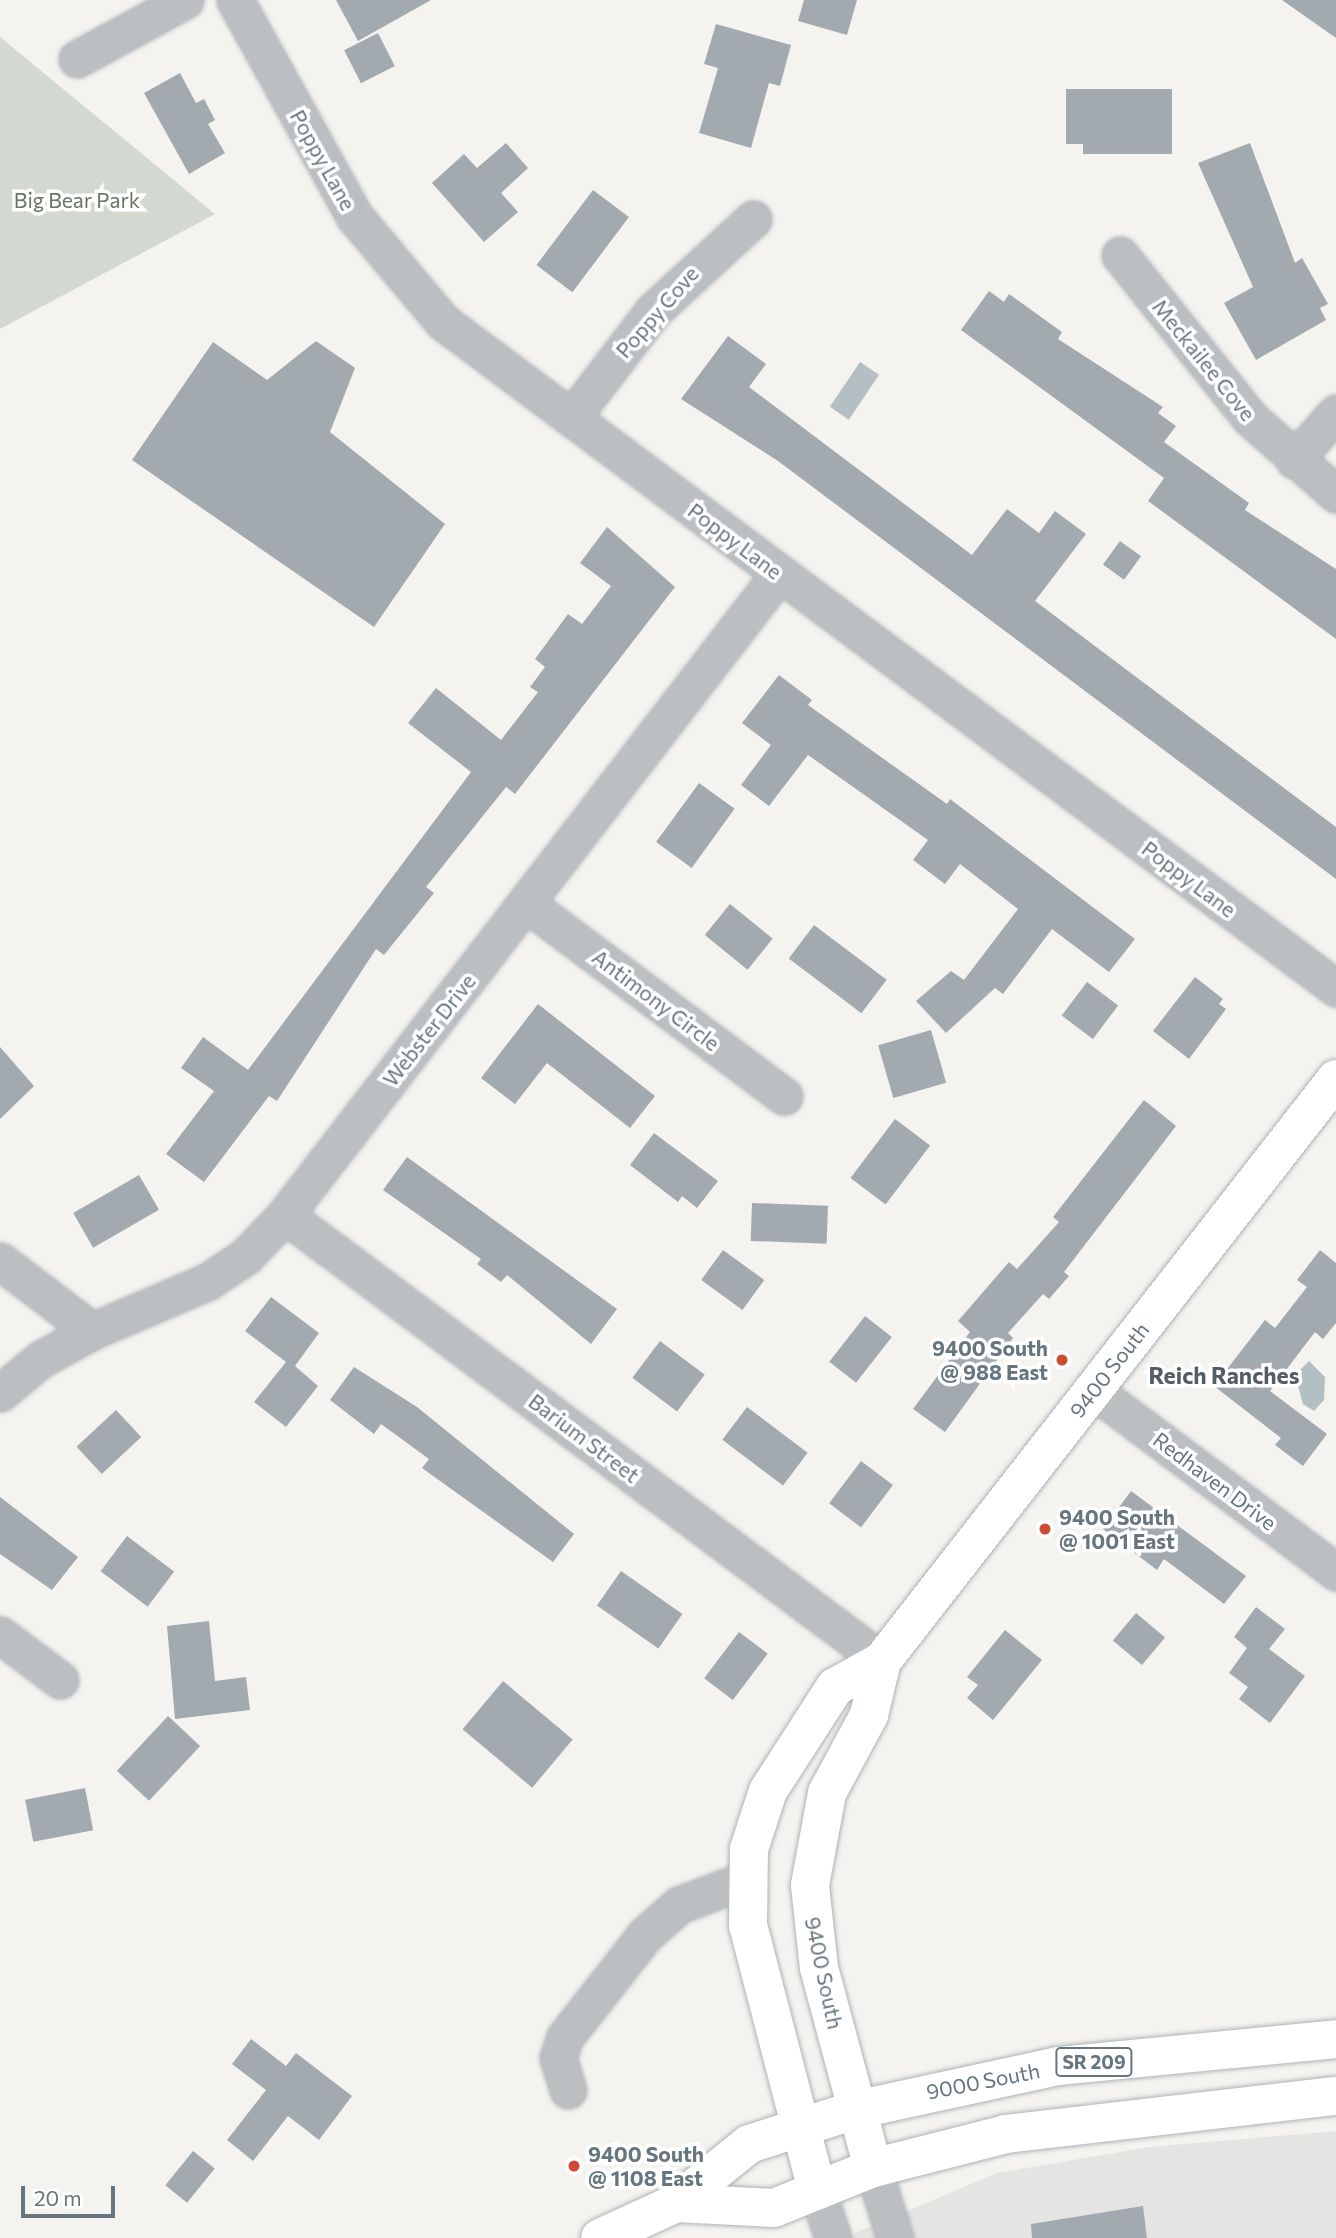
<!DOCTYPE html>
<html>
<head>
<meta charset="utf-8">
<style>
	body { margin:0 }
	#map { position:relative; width:1336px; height:2238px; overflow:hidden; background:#f4f3f0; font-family:Commissioner,sans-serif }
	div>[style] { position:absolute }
	.built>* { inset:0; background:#e4e5e3 }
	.green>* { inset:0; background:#d3d8d0 }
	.water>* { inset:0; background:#b3bfc2; transform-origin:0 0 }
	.building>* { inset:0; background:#a3aaaf; transform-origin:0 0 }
	.roads { filter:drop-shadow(0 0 2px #aeb3b6) drop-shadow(0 0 2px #aeb3b6) }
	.street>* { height:35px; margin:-17.5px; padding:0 17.5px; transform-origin:17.5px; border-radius:17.5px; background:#bbbfc2 }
	.secondary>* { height:38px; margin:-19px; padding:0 19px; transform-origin:19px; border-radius:19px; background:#fff }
	.primary>* { height:38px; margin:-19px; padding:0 19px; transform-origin:19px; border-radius:19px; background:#fff }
	.dots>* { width:19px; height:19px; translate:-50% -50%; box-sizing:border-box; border:4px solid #fff; border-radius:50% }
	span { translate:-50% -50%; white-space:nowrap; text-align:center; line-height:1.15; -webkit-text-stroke:7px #fff; paint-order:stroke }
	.shield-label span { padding:2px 5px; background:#fff; border:2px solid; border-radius:5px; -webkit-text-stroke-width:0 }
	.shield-label { font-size:19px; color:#66757e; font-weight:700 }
	.street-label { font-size:21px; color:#66757e }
	.park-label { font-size:21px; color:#697664 }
	.poi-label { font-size:21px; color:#66757e; font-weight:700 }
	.right { translate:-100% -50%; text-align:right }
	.left { translate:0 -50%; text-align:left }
	.neighbourhood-label { font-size:23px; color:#535e64; font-weight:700 }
	.scale { position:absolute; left:21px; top:2186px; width:94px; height:32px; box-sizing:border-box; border:4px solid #66757e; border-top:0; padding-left:9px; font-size:21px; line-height:24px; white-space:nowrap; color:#66757e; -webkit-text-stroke:5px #fff; paint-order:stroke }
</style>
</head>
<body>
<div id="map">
	<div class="built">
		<i style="clip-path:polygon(1336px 2131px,1336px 2238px,843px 2238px,997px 2173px,1149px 2147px)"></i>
	</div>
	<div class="green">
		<i style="clip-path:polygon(0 37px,215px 214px,0 329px)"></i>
	</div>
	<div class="water">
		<i style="left:860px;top:362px;width:23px;height:54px;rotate:34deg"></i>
		<i style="clip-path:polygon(1309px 1361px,1325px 1377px,1324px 1400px,1314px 1411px,1303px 1404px,1295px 1375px)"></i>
	</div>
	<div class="building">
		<i style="clip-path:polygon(336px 0,431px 0,358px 41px)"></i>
		<i style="clip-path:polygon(804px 0,857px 0,847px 35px,798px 21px)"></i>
		<i style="clip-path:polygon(1282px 0,1336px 0,1336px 38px)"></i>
		<i style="clip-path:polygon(716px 24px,791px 45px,780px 86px,769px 83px,751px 148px,699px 133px,718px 68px,704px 64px)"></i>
		<i style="left:378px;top:33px;width:37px;height:38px;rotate:63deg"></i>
		<i style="clip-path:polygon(180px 73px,196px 103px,204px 99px,215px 120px,208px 124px,225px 153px,189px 174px,144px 93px)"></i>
		<i style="clip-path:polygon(1066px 89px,1172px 89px,1172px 154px,1083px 154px,1083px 144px,1066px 144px)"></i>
		<i style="clip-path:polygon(506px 143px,528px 168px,501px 193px,518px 212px,484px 242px,432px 183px,464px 154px,477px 168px)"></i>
		<i style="clip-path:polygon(1250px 143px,1295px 263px,1302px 258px,1328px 304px,1320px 308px,1326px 320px,1256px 360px,1224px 303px,1253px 287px,1198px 163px)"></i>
		<i style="left:593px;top:190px;width:45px;height:94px;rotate:37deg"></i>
		<i style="clip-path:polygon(989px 291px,1004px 302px,1009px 294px,1062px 332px,1058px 339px,1163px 407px,1158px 413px,1176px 426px,1164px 442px,1249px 503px,1245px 510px,1336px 569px,1336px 639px,1148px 501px,1164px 478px,961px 330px)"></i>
		<i style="clip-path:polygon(728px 336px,766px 364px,749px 387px,972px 555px,1007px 509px,1039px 533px,1055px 511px,1086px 534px,1035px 601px,1336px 827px,1336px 879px,778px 461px,681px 399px)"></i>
		<i style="clip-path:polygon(316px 341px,355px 368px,330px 432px,445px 524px,374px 627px,132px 460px,213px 342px,267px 380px)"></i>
		<i style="clip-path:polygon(607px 527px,675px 587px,515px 794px,506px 787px,426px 887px,434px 893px,384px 955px,376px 949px,277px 1101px,269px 1096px,204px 1182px,166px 1154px,214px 1091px,181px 1068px,203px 1037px,248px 1070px,471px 772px,408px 723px,436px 688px,501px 740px,538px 692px,530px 687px,545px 667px,535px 659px,568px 614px,582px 624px,611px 586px,580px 563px)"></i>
		<i style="left:1120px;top:541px;width:26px;height:29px;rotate:36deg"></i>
		<i style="clip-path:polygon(779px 675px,812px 700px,808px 705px,947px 804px,950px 799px,1135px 939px,1109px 972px,1052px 929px,1003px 994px,995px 988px,946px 1033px,916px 1001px,951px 971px,964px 980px,1018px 909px,960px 864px,945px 884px,913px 860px,928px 840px,808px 755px,769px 806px,741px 785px,771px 745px,742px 723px)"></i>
		<i style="left:699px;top:783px;width:44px;height:73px;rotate:36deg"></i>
		<i style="left:730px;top:904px;width:55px;height:40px;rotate:39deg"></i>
		<i style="left:814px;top:925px;width:91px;height:42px;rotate:37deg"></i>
		<i style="clip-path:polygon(1195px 977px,1223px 999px,1219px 1004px,1226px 1009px,1189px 1059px,1153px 1031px)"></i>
		<i style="left:1087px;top:982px;width:39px;height:42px;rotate:37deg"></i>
		<i style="clip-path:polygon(538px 1004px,655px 1096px,630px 1128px,547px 1063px,515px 1104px,481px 1078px)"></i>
		<i style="left:931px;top:1030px;width:55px;height:55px;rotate:74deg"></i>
		<i style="clip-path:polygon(0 1047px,34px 1086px,0 1119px)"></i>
		<i style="clip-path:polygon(1144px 1100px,1176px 1126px,1064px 1272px,1069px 1276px,1049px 1299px,1043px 1294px,1008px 1333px,1013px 1338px,945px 1432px,913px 1409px,970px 1332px,958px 1321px,1009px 1262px,1017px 1269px,1059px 1222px,1053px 1217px)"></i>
		<i style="left:895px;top:1119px;width:44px;height:74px;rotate:37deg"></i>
		<i style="clip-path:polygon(654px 1133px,718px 1181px,697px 1208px,682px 1196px,678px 1202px,630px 1165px)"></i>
		<i style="clip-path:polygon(407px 1157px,617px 1309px,591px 1344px,507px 1275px,501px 1282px,477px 1264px,481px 1259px,383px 1190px)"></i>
		<i style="left:139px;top:1175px;width:40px;height:76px;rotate:60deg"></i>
		<i style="left:752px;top:1203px;width:76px;height:38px;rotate:2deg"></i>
		<i style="left:723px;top:1250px;width:51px;height:37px;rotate:36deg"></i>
		<i style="clip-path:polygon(1320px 1250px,1336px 1263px,1336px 1323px,1323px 1339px,1315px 1332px,1270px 1391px,1327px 1434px,1303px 1466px,1275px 1445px,1281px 1438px,1214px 1386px,1265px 1320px,1275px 1328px,1307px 1287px,1297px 1280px)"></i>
		<i style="clip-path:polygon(271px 1297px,319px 1333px,295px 1366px,318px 1386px,286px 1427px,254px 1402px,286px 1362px,245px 1331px)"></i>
		<i style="left:865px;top:1316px;width:34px;height:58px;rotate:38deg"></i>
		<i style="left:660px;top:1341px;width:56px;height:46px;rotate:37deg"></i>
		<i style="clip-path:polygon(354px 1367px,417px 1407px,574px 1534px,553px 1562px,422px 1468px,429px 1459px,381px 1424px,374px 1434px,330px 1400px)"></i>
		<i style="left:747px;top:1407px;width:76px;height:41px;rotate:37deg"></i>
		<i style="left:116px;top:1410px;width:37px;height:54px;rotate:47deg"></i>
		<i style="left:861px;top:1461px;width:40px;height:53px;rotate:37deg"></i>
		<i style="clip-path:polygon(1131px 1491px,1246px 1576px,1224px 1604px,1164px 1559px,1157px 1570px,1103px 1529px)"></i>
		<i style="clip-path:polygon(0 1497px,78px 1557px,52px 1590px,0 1554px)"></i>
		<i style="left:127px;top:1536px;width:59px;height:44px;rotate:37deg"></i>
		<i style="left:621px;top:1571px;width:75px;height:42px;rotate:35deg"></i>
		<i style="clip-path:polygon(1256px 1607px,1285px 1629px,1269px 1649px,1305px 1676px,1270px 1723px,1239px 1699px,1248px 1687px,1229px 1673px,1247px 1648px,1234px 1637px)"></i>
		<i style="left:1136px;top:1613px;width:38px;height:36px;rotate:40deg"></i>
		<i style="clip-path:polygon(209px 1621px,215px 1681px,246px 1677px,250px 1710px,175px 1719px,167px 1626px)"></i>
		<i style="clip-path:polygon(1005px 1630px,1042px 1660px,993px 1720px,967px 1698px,978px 1685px,967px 1677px)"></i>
		<i style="left:739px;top:1632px;width:36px;height:58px;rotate:37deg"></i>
		<i style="left:503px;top:1681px;width:91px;height:63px;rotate:40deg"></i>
		<i style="left:168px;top:1716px;width:44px;height:75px;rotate:43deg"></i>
		<i style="left:85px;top:1788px;width:43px;height:61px;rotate:79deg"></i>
		<i style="clip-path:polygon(251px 2039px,286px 2066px,296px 2053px,352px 2096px,319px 2140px,288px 2116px,253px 2161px,227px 2140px,266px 2090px,232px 2064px)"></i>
		<i style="left:193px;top:2151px;width:28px;height:44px;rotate:39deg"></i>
		<i style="clip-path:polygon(1143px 2206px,1147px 2238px,1032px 2238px,1031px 2224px)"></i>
	</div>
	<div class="roads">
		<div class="street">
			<i style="left:235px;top:0;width:247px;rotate:61.1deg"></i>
			<i style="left:354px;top:216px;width:138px;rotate:50deg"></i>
			<i style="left:443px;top:322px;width:1114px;rotate:36.72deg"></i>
			<i style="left:77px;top:59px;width:123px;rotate:-28.6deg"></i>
			<i style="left:1120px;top:255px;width:208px;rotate:51.4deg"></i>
			<i style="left:1250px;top:418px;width:115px;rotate:41.5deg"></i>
			<i style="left:572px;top:417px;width:133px;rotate:-52.6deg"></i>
			<i style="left:653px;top:311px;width:136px;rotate:-42.6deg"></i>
			<i style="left:1294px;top:460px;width:63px;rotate:-48.2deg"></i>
			<i style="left:527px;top:904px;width:321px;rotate:36.8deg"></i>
			<i style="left:285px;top:1215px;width:745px;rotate:36.76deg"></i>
			<i style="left:0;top:1261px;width:116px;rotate:37.3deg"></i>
			<i style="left:1093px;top:1390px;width:304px;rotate:36.8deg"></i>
			<i style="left:0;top:1393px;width:53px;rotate:-39.7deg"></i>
			<i style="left:41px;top:1359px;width:58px;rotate:-28.8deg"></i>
			<i style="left:92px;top:1331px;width:125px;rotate:-23.1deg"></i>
			<i style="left:207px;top:1282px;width:47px;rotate:-33.7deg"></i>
			<i style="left:246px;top:1256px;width:57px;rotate:-46.4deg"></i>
			<i style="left:285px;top:1215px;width:809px;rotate:-52.38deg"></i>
			<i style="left:0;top:1635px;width:75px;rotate:36.9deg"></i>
			<i style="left:568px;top:2090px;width:34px;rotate:-107deg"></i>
			<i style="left:558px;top:2058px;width:22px;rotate:-72deg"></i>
			<i style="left:565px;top:2037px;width:130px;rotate:-51.9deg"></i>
			<i style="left:645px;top:1935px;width:45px;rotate:-41.4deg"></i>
			<i style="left:679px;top:1905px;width:71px;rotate:-20.7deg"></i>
			<i style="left:873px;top:2168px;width:73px;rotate:72.6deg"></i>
			<i style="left:817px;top:2190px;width:51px;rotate:71.6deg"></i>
		</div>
		<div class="secondary">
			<i style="left:873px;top:2168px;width:207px;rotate:-105.1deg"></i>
			<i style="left:819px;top:1968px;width:83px;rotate:-96.2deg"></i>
			<i style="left:810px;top:1885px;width:94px;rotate:-79.5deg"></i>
			<i style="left:827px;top:1793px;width:89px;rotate:-61.7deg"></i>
			<i style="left:869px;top:1715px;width:56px;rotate:-76.5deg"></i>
			<i style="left:817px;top:2190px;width:273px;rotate:-104.6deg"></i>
			<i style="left:748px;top:1926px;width:77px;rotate:-89.3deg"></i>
			<i style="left:749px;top:1849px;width:61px;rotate:-71.9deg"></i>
			<i style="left:768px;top:1791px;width:124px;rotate:-57.2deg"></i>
			<i style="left:835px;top:1687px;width:54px;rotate:-29deg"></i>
			<i style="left:882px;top:1661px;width:738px;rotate:-52.04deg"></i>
		</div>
		<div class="primary">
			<i style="left:676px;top:2203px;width:98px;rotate:2.9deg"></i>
			<i style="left:774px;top:2208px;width:107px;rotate:-22deg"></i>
			<i style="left:873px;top:2168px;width:137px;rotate:-14.3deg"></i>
			<i style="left:1006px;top:2134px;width:332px;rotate:-6.6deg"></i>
			<i style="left:600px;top:2238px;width:84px;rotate:-24.7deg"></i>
			<i style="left:676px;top:2203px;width:94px;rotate:-38.9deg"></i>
			<i style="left:749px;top:2144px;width:111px;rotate:-17.8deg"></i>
			<i style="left:855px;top:2110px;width:208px;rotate:-12.2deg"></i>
			<i style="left:1058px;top:2066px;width:279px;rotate:-5.5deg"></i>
		</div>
	</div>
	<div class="dots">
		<i style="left:1062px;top:1360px;background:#d04933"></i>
		<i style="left:1045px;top:1529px;background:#d04933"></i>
		<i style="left:574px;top:2166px;background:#d04933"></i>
	</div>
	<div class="shield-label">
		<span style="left:1094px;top:2062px">SR 209</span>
	</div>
	<div class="street-label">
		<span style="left:323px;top:160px;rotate:61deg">Poppy Lane</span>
		<span style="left:657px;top:312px;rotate:-49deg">Poppy Cove</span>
		<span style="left:1204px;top:360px;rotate:51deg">Meckailee Cove</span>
		<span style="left:735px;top:541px;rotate:37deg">Poppy Lane</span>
		<span style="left:1189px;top:879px;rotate:37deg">Poppy Lane</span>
		<span style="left:656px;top:1000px;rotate:37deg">Antimony Circle</span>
		<span style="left:429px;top:1030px;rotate:-52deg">Webster Drive</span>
		<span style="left:1109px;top:1370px;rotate:-52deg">9400 South</span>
		<span style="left:584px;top:1438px;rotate:37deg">Barium Street</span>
		<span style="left:1215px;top:1481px;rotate:37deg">Redhaven Drive</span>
		<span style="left:824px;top:1973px;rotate:78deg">9400 South</span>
		<span style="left:983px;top:2081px;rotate:-11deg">9000 South</span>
	</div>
	<div class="park-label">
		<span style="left:77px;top:200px">Big Bear Park</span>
	</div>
	<div class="poi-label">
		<span class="right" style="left:1048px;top:1360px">9400 South<br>@ 988 East</span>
		<span class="left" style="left:1059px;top:1529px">9400 South<br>@ 1001 East</span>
		<span class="left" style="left:588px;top:2166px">9400 South<br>@ 1108 East</span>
	</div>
	<div class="neighbourhood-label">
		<span style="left:1224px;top:1375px">Reich Ranches</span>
	</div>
	<div class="scale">20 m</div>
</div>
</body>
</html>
